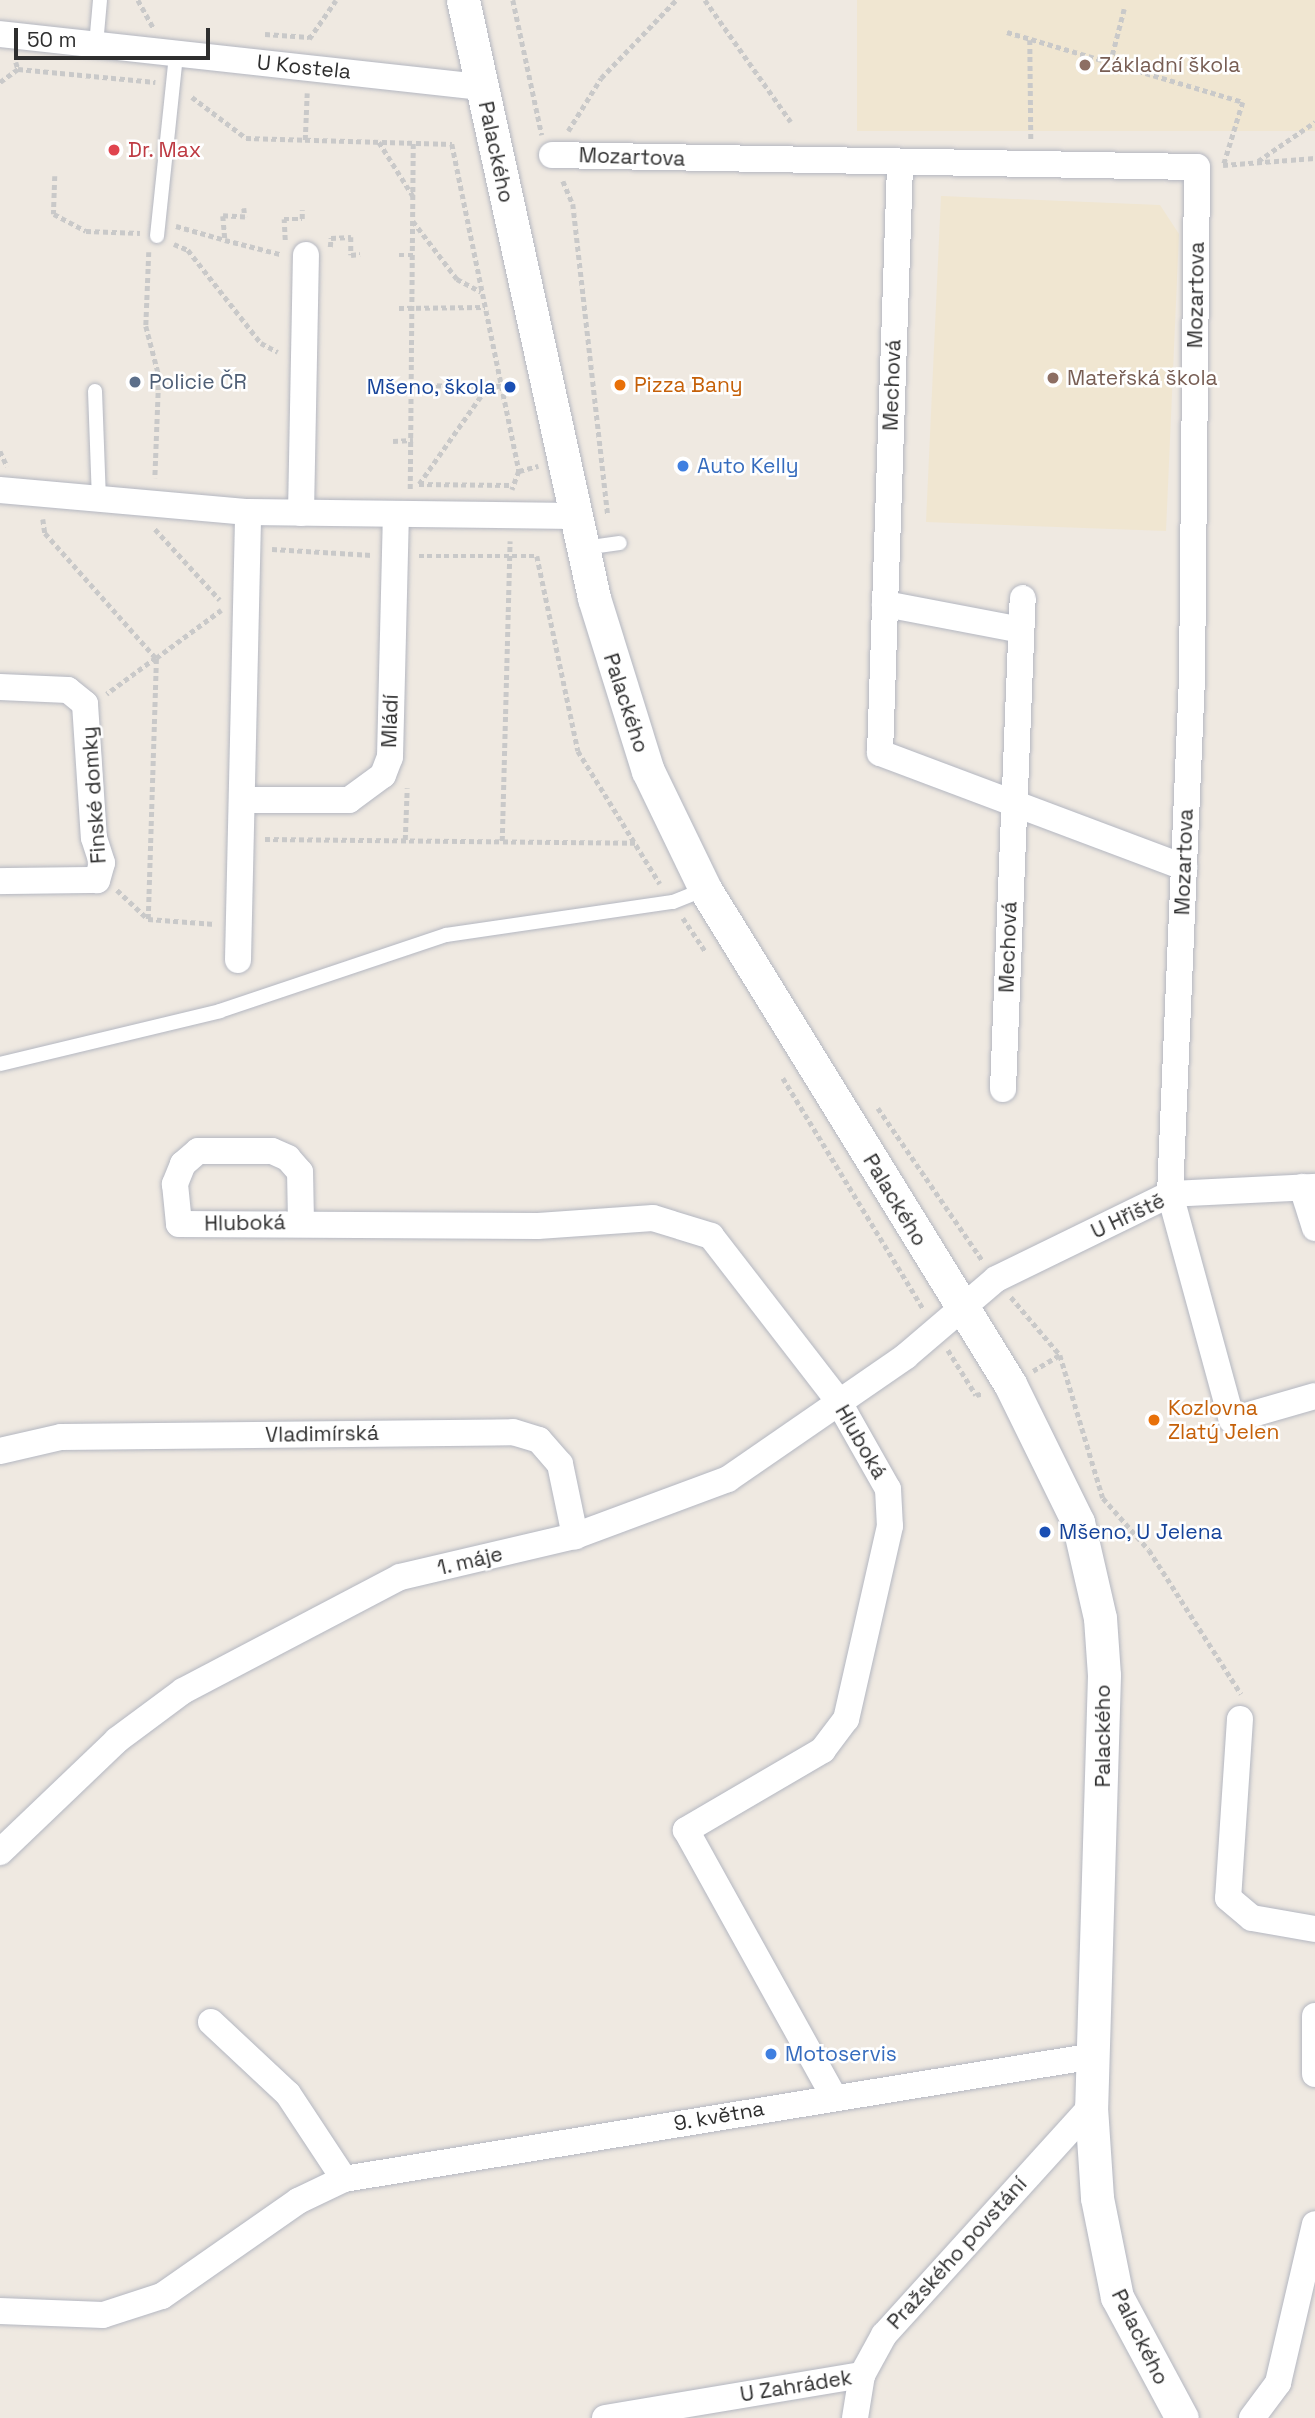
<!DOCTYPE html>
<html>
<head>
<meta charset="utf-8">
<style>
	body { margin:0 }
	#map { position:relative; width:1315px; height:2418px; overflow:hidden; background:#efe9e1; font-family:"Space Grotesk",sans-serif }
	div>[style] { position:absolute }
	.education>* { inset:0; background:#f0e6d1; transform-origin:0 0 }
	.path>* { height:4.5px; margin-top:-2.25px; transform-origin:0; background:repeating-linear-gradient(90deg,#c9c9c9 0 5px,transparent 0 8.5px) }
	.roads { filter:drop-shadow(0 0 2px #b4b7c1) drop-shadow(0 0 2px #b4b7c1) }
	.service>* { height:14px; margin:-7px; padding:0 7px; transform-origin:7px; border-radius:7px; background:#fff }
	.minor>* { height:26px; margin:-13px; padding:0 13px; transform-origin:13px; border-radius:13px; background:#fff }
	.tertiary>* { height:33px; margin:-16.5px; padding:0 16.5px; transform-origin:16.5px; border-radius:16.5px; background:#fff }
	.dots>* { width:19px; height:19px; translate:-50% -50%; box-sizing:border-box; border:4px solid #fff; border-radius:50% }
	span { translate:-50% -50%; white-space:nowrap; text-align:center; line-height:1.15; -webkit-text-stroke:5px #fff; paint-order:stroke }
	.education-label { font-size:21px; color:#785e54 }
	.left { translate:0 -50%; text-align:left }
	.street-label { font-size:21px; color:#2e2e2e }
	.health-label { font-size:21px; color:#be3a42 }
	.service-label { font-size:21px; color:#4e5e75 }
	.food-label { font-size:21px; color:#c56008 }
	.transit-label { font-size:21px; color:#164399 }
	.right { translate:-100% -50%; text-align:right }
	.shop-label { font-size:21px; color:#366cbe }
	.scale { position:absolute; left:14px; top:28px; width:196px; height:32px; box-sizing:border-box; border:4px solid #2e2e2e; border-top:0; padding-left:9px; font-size:21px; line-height:24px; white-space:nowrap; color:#2e2e2e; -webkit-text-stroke:5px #fff; paint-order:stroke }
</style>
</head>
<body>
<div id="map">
	<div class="education">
		<i style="left:857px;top:0;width:458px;height:131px"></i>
		<i style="clip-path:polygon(941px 196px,1160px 205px,1179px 234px,1166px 531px,926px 522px)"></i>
	</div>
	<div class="path">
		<i style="left:138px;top:0;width:31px;rotate:61deg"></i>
		<i style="left:513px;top:0;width:138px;rotate:77.9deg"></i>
		<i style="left:705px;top:0;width:149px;rotate:54.8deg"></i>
		<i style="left:1007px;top:32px;width:246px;rotate:16.5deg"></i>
		<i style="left:1243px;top:102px;width:65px;rotate:107deg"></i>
		<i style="left:265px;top:34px;width:44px;rotate:3.9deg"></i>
		<i style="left:309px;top:39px;width:47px;rotate:-55.3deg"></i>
		<i style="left:1030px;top:40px;width:101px;rotate:89.4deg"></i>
		<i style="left:16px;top:62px;width:7px;rotate:74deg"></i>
		<i style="left:18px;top:69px;width:138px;rotate:5.4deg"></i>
		<i style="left:1110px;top:63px;width:56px;rotate:-75.5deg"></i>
		<i style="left:0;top:82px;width:22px;rotate:-36deg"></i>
		<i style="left:192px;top:97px;width:68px;rotate:37.2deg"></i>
		<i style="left:246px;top:138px;width:206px;rotate:1.7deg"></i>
		<i style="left:452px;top:144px;width:334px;rotate:78.4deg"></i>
		<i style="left:519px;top:471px;width:20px;rotate:110deg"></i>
		<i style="left:568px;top:131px;width:62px;rotate:-58.1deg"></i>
		<i style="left:601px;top:78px;width:108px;rotate:-46.1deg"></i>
		<i style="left:305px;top:140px;width:47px;rotate:-87.6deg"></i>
		<i style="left:379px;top:142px;width:64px;rotate:57.8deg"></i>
		<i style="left:1258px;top:161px;width:69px;rotate:-34.4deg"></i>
		<i style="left:1223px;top:165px;width:92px;rotate:-4.4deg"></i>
		<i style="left:55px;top:176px;width:38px;rotate:92deg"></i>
		<i style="left:54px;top:214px;width:36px;rotate:28deg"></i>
		<i style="left:86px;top:231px;width:54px;rotate:2.1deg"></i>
		<i style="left:563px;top:181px;width:25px;rotate:67deg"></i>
		<i style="left:573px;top:204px;width:313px;rotate:83.6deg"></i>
		<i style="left:244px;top:208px;width:9px;rotate:84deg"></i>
		<i style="left:245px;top:217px;width:22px;rotate:-177deg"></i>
		<i style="left:223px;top:216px;width:24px;rotate:85deg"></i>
		<i style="left:225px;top:240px;width:57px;rotate:14.3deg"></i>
		<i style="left:413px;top:221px;width:73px;rotate:52.8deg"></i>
		<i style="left:457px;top:279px;width:27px;rotate:28deg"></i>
		<i style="left:176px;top:226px;width:51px;rotate:15.9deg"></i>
		<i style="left:285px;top:240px;width:21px;rotate:-93deg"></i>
		<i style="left:284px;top:219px;width:18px"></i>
		<i style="left:302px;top:219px;width:9px;rotate:-90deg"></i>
		<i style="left:174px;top:244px;width:15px;rotate:23deg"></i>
		<i style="left:188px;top:250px;width:118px;rotate:51.9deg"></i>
		<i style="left:261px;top:343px;width:19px;rotate:28deg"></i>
		<i style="left:330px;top:247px;width:9px;rotate:-84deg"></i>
		<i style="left:331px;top:238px;width:20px;rotate:-3deg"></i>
		<i style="left:351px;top:237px;width:18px;rotate:90deg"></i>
		<i style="left:351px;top:255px;width:9px;rotate:-6deg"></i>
		<i style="left:149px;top:252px;width:74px;rotate:92.3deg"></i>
		<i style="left:146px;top:326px;width:52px;rotate:75.4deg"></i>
		<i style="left:159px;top:376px;width:102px;rotate:92.2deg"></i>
		<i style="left:399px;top:255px;width:14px"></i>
		<i style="left:399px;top:308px;width:86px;rotate:-0.7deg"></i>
		<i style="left:394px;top:385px;width:107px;rotate:0.5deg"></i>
		<i style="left:393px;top:441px;width:20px;rotate:-3deg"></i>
		<i style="left:0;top:451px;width:17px;rotate:65deg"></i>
		<i style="left:519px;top:471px;width:20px;rotate:-15deg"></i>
		<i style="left:419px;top:484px;width:120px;rotate:-54.9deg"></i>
		<i style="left:419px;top:484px;width:93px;rotate:0.6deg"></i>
		<i style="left:410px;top:489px;width:346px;rotate:-89.5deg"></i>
		<i style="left:43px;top:519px;width:14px;rotate:82deg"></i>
		<i style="left:45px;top:533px;width:167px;rotate:48.4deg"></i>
		<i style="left:156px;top:658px;width:61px;rotate:143.7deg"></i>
		<i style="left:155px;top:529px;width:96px;rotate:47.5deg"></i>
		<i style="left:272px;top:549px;width:100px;rotate:3.4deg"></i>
		<i style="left:419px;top:556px;width:118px"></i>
		<i style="left:537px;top:556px;width:199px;rotate:78.1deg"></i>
		<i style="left:578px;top:751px;width:156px;rotate:58.3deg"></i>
		<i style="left:265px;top:839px;width:370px;rotate:0.6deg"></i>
		<i style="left:405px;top:840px;width:52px;rotate:-87.8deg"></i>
		<i style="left:502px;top:841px;width:300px;rotate:-88.5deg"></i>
		<i style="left:117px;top:890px;width:42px;rotate:43.1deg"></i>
		<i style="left:148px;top:919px;width:67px;rotate:4.3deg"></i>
		<i style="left:683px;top:918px;width:40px;rotate:56deg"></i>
		<i style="left:148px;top:919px;width:261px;rotate:-88.2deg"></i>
		<i style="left:156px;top:658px;width:81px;rotate:-36.4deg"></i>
		<i style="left:783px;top:1078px;width:271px;rotate:58.7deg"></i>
		<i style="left:878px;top:1108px;width:184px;rotate:55.6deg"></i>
		<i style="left:1011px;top:1297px;width:76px;rotate:49.8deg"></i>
		<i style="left:1060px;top:1355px;width:149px;rotate:73.3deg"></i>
		<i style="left:1103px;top:1498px;width:69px;rotate:48.5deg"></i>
		<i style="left:1149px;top:1550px;width:171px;rotate:57.4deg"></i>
		<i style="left:948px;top:1350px;width:53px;rotate:58.1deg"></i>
		<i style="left:976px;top:1395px;width:8px;rotate:-14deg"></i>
		<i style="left:1033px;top:1371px;width:31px;rotate:-31deg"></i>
	</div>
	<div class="roads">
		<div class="service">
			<i style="left:96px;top:45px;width:45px;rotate:-84.9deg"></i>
			<i style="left:157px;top:236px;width:183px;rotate:-84deg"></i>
			<i style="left:95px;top:391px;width:108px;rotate:87.9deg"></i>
			<i style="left:584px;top:548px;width:36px;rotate:-8deg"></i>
			<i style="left:0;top:1064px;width:226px;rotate:-13.5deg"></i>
			<i style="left:220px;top:1011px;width:238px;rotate:-18.6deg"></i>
			<i style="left:446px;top:935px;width:229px;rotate:-8.3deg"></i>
			<i style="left:673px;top:902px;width:35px;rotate:-22deg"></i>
		</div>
		<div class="minor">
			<i style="left:0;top:34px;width:485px;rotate:6.3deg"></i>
			<i style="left:552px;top:155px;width:645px;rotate:1.07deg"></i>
			<i style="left:1197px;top:167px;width:511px;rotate:90.56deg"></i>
			<i style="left:1192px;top:678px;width:516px;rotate:92.44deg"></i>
			<i style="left:1170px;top:1194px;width:234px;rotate:74.7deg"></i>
			<i style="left:1232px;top:1420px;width:86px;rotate:-16.1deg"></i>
			<i style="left:900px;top:166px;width:587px;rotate:91.95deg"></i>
			<i style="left:880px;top:753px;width:325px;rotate:20.6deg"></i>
			<i style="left:0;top:490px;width:249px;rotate:5.1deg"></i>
			<i style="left:248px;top:512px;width:328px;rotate:0.7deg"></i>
			<i style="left:301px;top:513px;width:258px;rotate:-88.9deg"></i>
			<i style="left:885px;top:604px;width:138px;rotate:10.8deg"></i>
			<i style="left:0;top:687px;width:68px;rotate:2.5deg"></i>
			<i style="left:68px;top:690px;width:22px;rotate:39deg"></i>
			<i style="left:85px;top:704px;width:134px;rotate:86.2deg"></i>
			<i style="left:94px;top:838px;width:26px;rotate:72deg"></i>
			<i style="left:102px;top:863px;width:18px;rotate:106deg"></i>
			<i style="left:97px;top:880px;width:97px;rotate:179.4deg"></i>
			<i style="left:244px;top:800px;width:105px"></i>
			<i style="left:349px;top:800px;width:42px;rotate:-36.3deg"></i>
			<i style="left:383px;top:775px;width:19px;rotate:-69deg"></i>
			<i style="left:390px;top:757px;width:239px;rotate:-88.6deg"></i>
			<i style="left:238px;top:960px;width:448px;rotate:-88.7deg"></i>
			<i style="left:1003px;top:1089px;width:491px;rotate:-87.7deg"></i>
			<i style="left:1302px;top:1187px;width:43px;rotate:72.4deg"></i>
			<i style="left:301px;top:1222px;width:50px;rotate:-91.1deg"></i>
			<i style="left:300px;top:1172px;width:18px;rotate:-131deg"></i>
			<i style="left:288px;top:1158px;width:17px;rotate:-156deg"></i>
			<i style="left:272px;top:1151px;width:74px;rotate:180deg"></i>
			<i style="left:198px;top:1151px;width:20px;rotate:139deg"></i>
			<i style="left:183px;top:1164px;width:22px;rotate:112deg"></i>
			<i style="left:175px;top:1184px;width:40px;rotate:84.3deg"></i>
			<i style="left:179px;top:1224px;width:359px;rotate:0.3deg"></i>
			<i style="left:538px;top:1226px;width:115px;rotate:-4deg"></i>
			<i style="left:653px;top:1218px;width:61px;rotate:17.2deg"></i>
			<i style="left:711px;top:1236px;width:206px;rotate:52.3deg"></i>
			<i style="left:837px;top:1399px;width:103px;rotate:60.5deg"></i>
			<i style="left:888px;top:1489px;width:37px;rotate:87deg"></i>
			<i style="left:890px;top:1526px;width:198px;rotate:102.8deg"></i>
			<i style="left:846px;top:1719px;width:39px;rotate:127deg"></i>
			<i style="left:823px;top:1750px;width:159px;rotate:149.7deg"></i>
			<i style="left:686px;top:1830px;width:305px;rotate:61deg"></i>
			<i style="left:0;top:1451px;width:63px;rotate:-12.9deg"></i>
			<i style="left:61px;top:1437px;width:452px;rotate:-0.6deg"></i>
			<i style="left:513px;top:1432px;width:27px;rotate:17deg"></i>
			<i style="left:539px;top:1440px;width:32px;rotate:49deg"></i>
			<i style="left:560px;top:1464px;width:74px;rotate:78.2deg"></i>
			<i style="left:1240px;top:1719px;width:179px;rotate:93.8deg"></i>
			<i style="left:1228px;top:1898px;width:31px;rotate:40deg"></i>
			<i style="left:1252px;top:1918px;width:64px;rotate:9.9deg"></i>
			<i style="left:0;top:1852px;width:162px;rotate:-43.7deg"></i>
			<i style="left:117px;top:1740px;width:82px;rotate:-36.6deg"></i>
			<i style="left:183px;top:1691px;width:245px;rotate:-27.7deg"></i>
			<i style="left:400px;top:1577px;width:180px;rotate:-13.2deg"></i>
			<i style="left:575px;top:1536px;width:163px;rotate:-20.4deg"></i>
			<i style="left:728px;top:1479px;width:216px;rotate:-34.6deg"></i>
			<i style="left:906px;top:1356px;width:118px;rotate:-40.5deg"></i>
			<i style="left:996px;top:1279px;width:194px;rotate:-26deg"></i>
			<i style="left:1170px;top:1194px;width:145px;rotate:-2.8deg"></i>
			<i style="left:1315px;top:2016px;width:58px;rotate:90deg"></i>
			<i style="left:211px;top:2022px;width:105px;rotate:43.1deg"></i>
			<i style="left:288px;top:2094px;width:102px;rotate:56.6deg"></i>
			<i style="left:0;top:2311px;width:103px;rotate:2.2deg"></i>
			<i style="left:103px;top:2315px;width:62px;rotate:-17.9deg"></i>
			<i style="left:162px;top:2296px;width:166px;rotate:-34.9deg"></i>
			<i style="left:298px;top:2201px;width:51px;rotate:-25.6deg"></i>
			<i style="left:344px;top:2179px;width:760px;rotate:-9.31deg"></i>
			<i style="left:605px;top:2418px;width:261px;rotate:-9.5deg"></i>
			<i style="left:855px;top:2418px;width:44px;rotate:-80.8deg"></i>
			<i style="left:862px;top:2375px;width:46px;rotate:-61.2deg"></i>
			<i style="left:884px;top:2335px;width:308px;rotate:-47.8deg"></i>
			<i style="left:1252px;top:2418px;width:44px;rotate:-53.4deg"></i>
			<i style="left:1278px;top:2383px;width:163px;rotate:-76.9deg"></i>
		</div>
		<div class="tertiary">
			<i style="left:463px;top:0;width:612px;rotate:77.64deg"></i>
			<i style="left:594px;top:598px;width:181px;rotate:72.7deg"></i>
			<i style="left:648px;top:771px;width:131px;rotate:64.2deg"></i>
			<i style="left:705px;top:889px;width:581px;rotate:58.36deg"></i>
			<i style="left:1010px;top:1384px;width:154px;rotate:63.8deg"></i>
			<i style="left:1078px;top:1522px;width:98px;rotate:77.1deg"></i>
			<i style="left:1100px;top:1618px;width:57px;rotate:86deg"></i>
			<i style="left:1104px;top:1675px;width:432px;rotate:91.7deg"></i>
			<i style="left:1091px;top:2107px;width:91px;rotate:86.2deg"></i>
			<i style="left:1097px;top:2198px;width:101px;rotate:78.6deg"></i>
			<i style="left:1117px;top:2297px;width:137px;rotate:61.8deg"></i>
		</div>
	</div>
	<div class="dots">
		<i style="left:1085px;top:65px;background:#8d6e63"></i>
		<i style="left:114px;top:150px;background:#e0444e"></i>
		<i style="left:1053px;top:378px;background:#8d6e63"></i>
		<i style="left:135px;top:382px;background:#5c6f8a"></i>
		<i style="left:620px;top:385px;background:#e8710a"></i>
		<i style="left:510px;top:387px;background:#1a4fb4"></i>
		<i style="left:683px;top:466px;background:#3f7fe0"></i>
		<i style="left:1154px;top:1420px;background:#e8710a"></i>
		<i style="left:1045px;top:1532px;background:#1a4fb4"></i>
		<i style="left:771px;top:2054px;background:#3f7fe0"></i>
	</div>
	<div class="education-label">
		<span class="left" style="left:1099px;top:65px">Základní škola</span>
		<span class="left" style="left:1067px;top:378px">Mateřská škola</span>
	</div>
	<div class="street-label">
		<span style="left:304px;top:67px;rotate:6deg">U Kostela</span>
		<span style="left:496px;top:152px;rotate:78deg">Palackého</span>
		<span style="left:632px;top:157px;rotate:2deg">Mozartova</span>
		<span style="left:1196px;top:295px;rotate:-89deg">Mozartova</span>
		<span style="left:892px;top:385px;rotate:-88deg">Mechová</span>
		<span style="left:626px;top:703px;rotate:72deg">Palackého</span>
		<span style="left:390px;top:721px;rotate:-88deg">Mládí</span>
		<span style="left:94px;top:795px;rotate:-94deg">Finské domky</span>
		<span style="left:1184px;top:862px;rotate:-88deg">Mozartova</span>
		<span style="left:1008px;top:947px;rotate:-88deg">Mechová</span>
		<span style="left:895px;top:1200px;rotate:59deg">Palackého</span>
		<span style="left:1128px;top:1216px;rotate:-25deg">U Hřiště</span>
		<span style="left:245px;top:1223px;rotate:-1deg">Hluboká</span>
		<span style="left:322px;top:1434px;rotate:-1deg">Vladimírská</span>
		<span style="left:861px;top:1442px;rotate:60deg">Hluboká</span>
		<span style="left:470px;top:1561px;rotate:-13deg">1. máje</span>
		<span style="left:1103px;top:1736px;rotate:-90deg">Palackého</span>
		<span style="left:719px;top:2116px;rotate:-10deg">9. května</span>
		<span style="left:957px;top:2253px;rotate:-48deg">Pražského povstání</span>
		<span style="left:1140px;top:2337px;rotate:64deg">Palackého</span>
		<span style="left:796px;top:2386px;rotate:-9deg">U Zahrádek</span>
	</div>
	<div class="health-label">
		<span class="left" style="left:128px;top:150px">Dr. Max</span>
	</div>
	<div class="service-label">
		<span class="left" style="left:149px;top:382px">Policie ČR</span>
	</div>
	<div class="food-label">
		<span class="left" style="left:634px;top:385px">Pizza Bany</span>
		<span class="left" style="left:1168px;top:1420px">Kozlovna<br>Zlatý Jelen</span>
	</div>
	<div class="transit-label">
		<span class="right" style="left:496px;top:387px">Mšeno, škola</span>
		<span class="left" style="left:1059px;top:1532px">Mšeno, U Jelena</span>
	</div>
	<div class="shop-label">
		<span class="left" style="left:697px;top:466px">Auto Kelly</span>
		<span class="left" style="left:785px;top:2054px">Motoservis</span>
	</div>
	<div class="scale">50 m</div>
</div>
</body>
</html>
